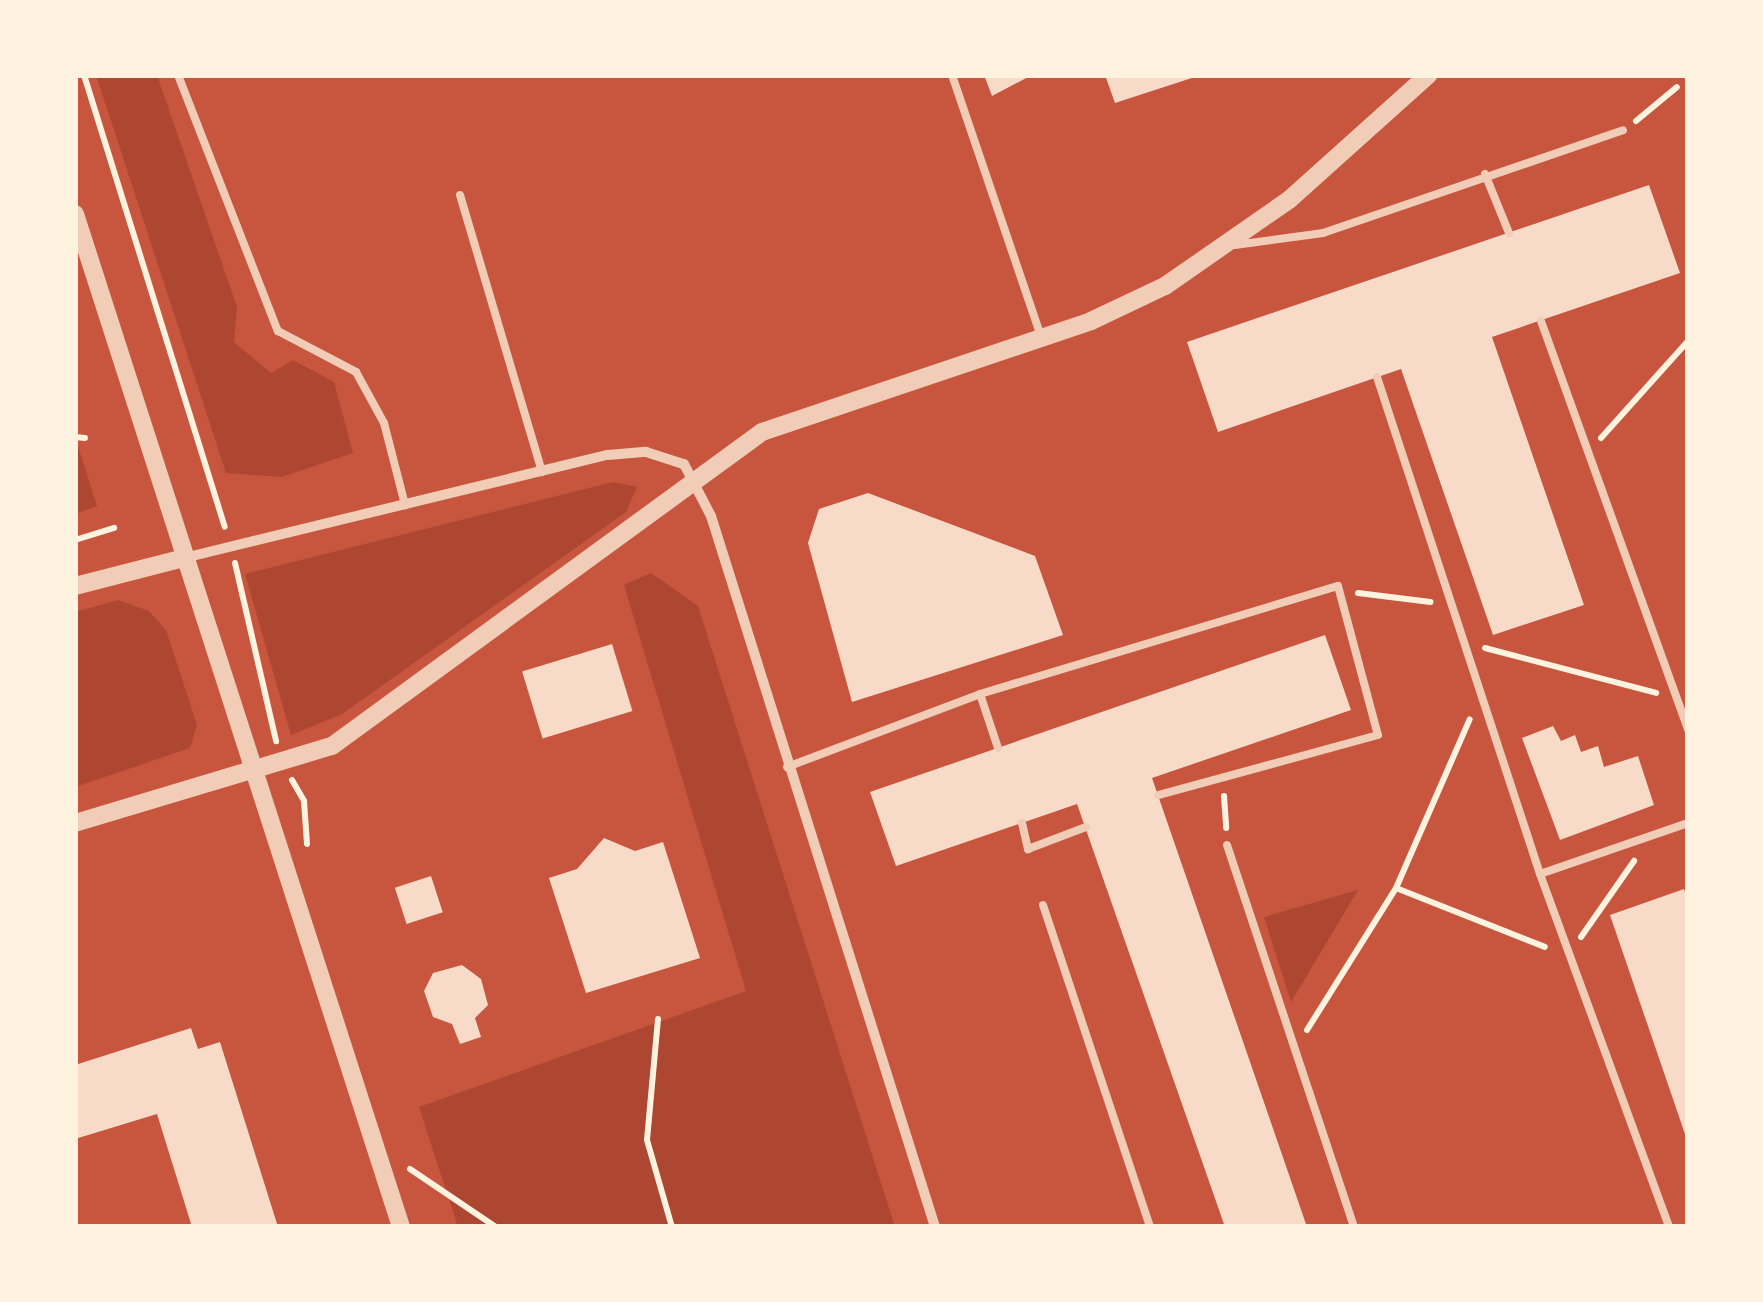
<!DOCTYPE html>
<html>
<head>
<meta charset="utf-8">
<style>
	body { margin:0 }
	#map { position:relative; width:1763px; height:1302px; overflow:hidden; background:#c8553d; font-family:"Exo 2",sans-serif }
	div>[style] { position:absolute }
	.green>* { inset:0; background:#ae4732 }
	.building>* { inset:0; background:#f7dbc8; transform-origin:0 0 }
	.path>* { height:6px; margin:-3px; padding:0 3px; transform-origin:3px; border-radius:3px; background:#fff3e0 }
	.service>* { height:8px; margin:-4px; padding:0 4px; transform-origin:4px; border-radius:4px; background:#f1ccb7 }
	.minor>* { height:10px; margin:-5px; padding:0 5px; transform-origin:5px; border-radius:5px; background:#f1ccb7 }
	.tertiary>* { height:18px; margin:-9px; padding:0 9px; transform-origin:9px; border-radius:9px; background:#f1ccb7 }
	span { translate:-50% -50%; white-space:nowrap; text-align:center; line-height:1.15; -webkit-text-stroke:8px #fff3e0; paint-order:stroke }
	.frame { position:absolute; inset:0; border:78px solid #fff3e0; pointer-events:none }
</style>
</head>
<body>
<div id="map">
	<div class="green">
		<i style="clip-path:polygon(96px 75px,157px 75px,237px 307px,234px 342px,271px 373px,293px 360px,334px 382px,353px 453px,282px 477px,226px 473px)"></i>
		<i style="clip-path:polygon(75px 437px,97px 506px,75px 514px)"></i>
		<i style="clip-path:polygon(613px 482px,637px 487px,626px 512px,342px 714px,291px 735px,245px 574px)"></i>
		<i style="clip-path:polygon(651px 573px,698px 606px,895px 1227px,458px 1227px,419px 1107px,746px 991px,624px 585px)"></i>
		<i style="clip-path:polygon(118px 600px,149px 611px,166px 630px,197px 725px,190px 748px,75px 787px,75px 612px)"></i>
		<i style="clip-path:polygon(1358px 890px,1291px 1002px,1264px 917px)"></i>
	</div>
	<div class="building">
		<i style="clip-path:polygon(984px 75px,1032px 75px,992px 96px)"></i>
		<i style="clip-path:polygon(1105px 75px,1198px 75px,1198px 76px,1115px 103px)"></i>
		<i style="clip-path:polygon(1649px 185px,1680px 273px,1492px 337px,1584px 605px,1493px 635px,1401px 369px,1218px 432px,1187px 342px)"></i>
		<i style="clip-path:polygon(868px 493px,1035px 556px,1063px 635px,852px 702px,808px 543px,819px 509px)"></i>
		<i style="clip-path:polygon(1325px 635px,1351px 710px,1152px 778px,1307px 1227px,1225px 1227px,1077px 804px,896px 866px,870px 792px)"></i>
		<i style="left:612px;top:644px;width:70px;height:94px;rotate:73deg"></i>
		<i style="clip-path:polygon(1553px 726px,1561px 741px,1575px 735px,1581px 752px,1598px 746px,1604px 767px,1638px 756px,1654px 805px,1560px 840px,1522px 738px)"></i>
		<i style="clip-path:polygon(604px 838px,635px 851px,663px 842px,700px 958px,586px 993px,549px 878px,577px 869px)"></i>
		<i style="left:431px;top:876px;width:38px;height:38px;rotate:72deg"></i>
		<i style="clip-path:polygon(1684px 889px,1688px 901px,1687px 1140px,1610px 915px)"></i>
		<i style="clip-path:polygon(462px 965px,481px 979px,488px 1005px,475px 1018px,481px 1037px,460px 1044px,452px 1024px,433px 1017px,424px 991px,433px 973px)"></i>
		<i style="clip-path:polygon(191px 1028px,198px 1049px,220px 1042px,278px 1227px,192px 1227px,157px 1114px,75px 1139px,75px 1065px)"></i>
	</div>
	<div class="path">
		<i style="left:84px;top:75px;width:473px;rotate:72.7deg"></i>
		<i style="left:1636px;top:121px;width:53px;rotate:-39.7deg"></i>
		<i style="left:75px;top:437px;width:10px;rotate:6deg"></i>
		<i style="left:1601px;top:438px;width:130px;rotate:-48.1deg"></i>
		<i style="left:75px;top:540px;width:41px;rotate:-17.1deg"></i>
		<i style="left:235px;top:563px;width:183px;rotate:77deg"></i>
		<i style="left:1358px;top:593px;width:73px;rotate:7.1deg"></i>
		<i style="left:1485px;top:648px;width:177px;rotate:14.7deg"></i>
		<i style="left:292px;top:780px;width:24px;rotate:60deg"></i>
		<i style="left:304px;top:801px;width:43px;rotate:86deg"></i>
		<i style="left:1224px;top:796px;width:32px;rotate:86deg"></i>
		<i style="left:1396px;top:888px;width:160px;rotate:21.6deg"></i>
		<i style="left:1581px;top:937px;width:93px;rotate:-55.1deg"></i>
		<i style="left:658px;top:1019px;width:121px;rotate:95.2deg"></i>
		<i style="left:647px;top:1140px;width:91px;rotate:74deg"></i>
		<i style="left:1307px;top:1030px;width:168px;rotate:-57.9deg"></i>
		<i style="left:1396px;top:888px;width:184px;rotate:-66.4deg"></i>
		<i style="left:410px;top:1169px;width:104px;rotate:34deg"></i>
	</div>
	<div class="service">
		<i style="left:178px;top:75px;width:275px;rotate:68.7deg"></i>
		<i style="left:278px;top:331px;width:88px;rotate:27.7deg"></i>
		<i style="left:356px;top:372px;width:58px;rotate:61.2deg"></i>
		<i style="left:384px;top:423px;width:85px;rotate:75.6deg"></i>
		<i style="left:952px;top:75px;width:277px;rotate:71.2deg"></i>
		<i style="left:1687px;top:75px;width:1px;rotate:45deg"></i>
		<i style="left:1485px;top:174px;width:64px;rotate:67.9deg"></i>
		<i style="left:460px;top:195px;width:289px;rotate:73.5deg"></i>
		<i style="left:1235px;top:245px;width:89px;rotate:-7.8deg"></i>
		<i style="left:1323px;top:233px;width:317px;rotate:-18.9deg"></i>
		<i style="left:1541px;top:321px;width:435px;rotate:70.2deg"></i>
		<i style="left:1377px;top:377px;width:523px;rotate:71.84deg"></i>
		<i style="left:1540px;top:874px;width:157px;rotate:-19deg"></i>
		<i style="left:980px;top:694px;width:57px;rotate:71.6deg"></i>
		<i style="left:787px;top:767px;width:206px;rotate:-20.7deg"></i>
		<i style="left:980px;top:694px;width:374px;rotate:-16.8deg"></i>
		<i style="left:1338px;top:586px;width:154px;rotate:75deg"></i>
		<i style="left:1378px;top:735px;width:228px;rotate:164.7deg"></i>
		<i style="left:1022px;top:823px;width:27px;rotate:77deg"></i>
		<i style="left:1028px;top:849px;width:62px;rotate:-20.8deg"></i>
		<i style="left:1227px;top:845px;width:403px;rotate:71.6deg"></i>
		<i style="left:1540px;top:874px;width:376px;rotate:69.9deg"></i>
		<i style="left:1043px;top:905px;width:339px;rotate:71.6deg"></i>
	</div>
	<div class="minor">
		<i style="left:184px;top:558px;width:436px;rotate:-13.7deg"></i>
		<i style="left:608px;top:455px;width:38px;rotate:-5deg"></i>
		<i style="left:646px;top:452px;width:40px;rotate:18deg"></i>
		<i style="left:684px;top:464px;width:59px;rotate:62.6deg"></i>
		<i style="left:711px;top:516px;width:745px;rotate:72.51deg"></i>
	</div>
	<div class="tertiary">
		<i style="left:75px;top:214px;width:1064px;rotate:72.16deg"></i>
		<i style="left:75px;top:586px;width:113px;rotate:-14.4deg"></i>
		<i style="left:75px;top:823px;width:268px;rotate:-16.7deg"></i>
		<i style="left:332px;top:746px;width:532px;rotate:-36.14deg"></i>
		<i style="left:762px;top:432px;width:347px;rotate:-18.6deg"></i>
		<i style="left:1091px;top:321px;width:82px;rotate:-25.3deg"></i>
		<i style="left:1165px;top:286px;width:152px;rotate:-34.8deg"></i>
		<i style="left:1290px;top:199px;width:186px;rotate:-41.9deg"></i>
	</div>
	<div class="frame"></div>
</div>
</body>
</html>
